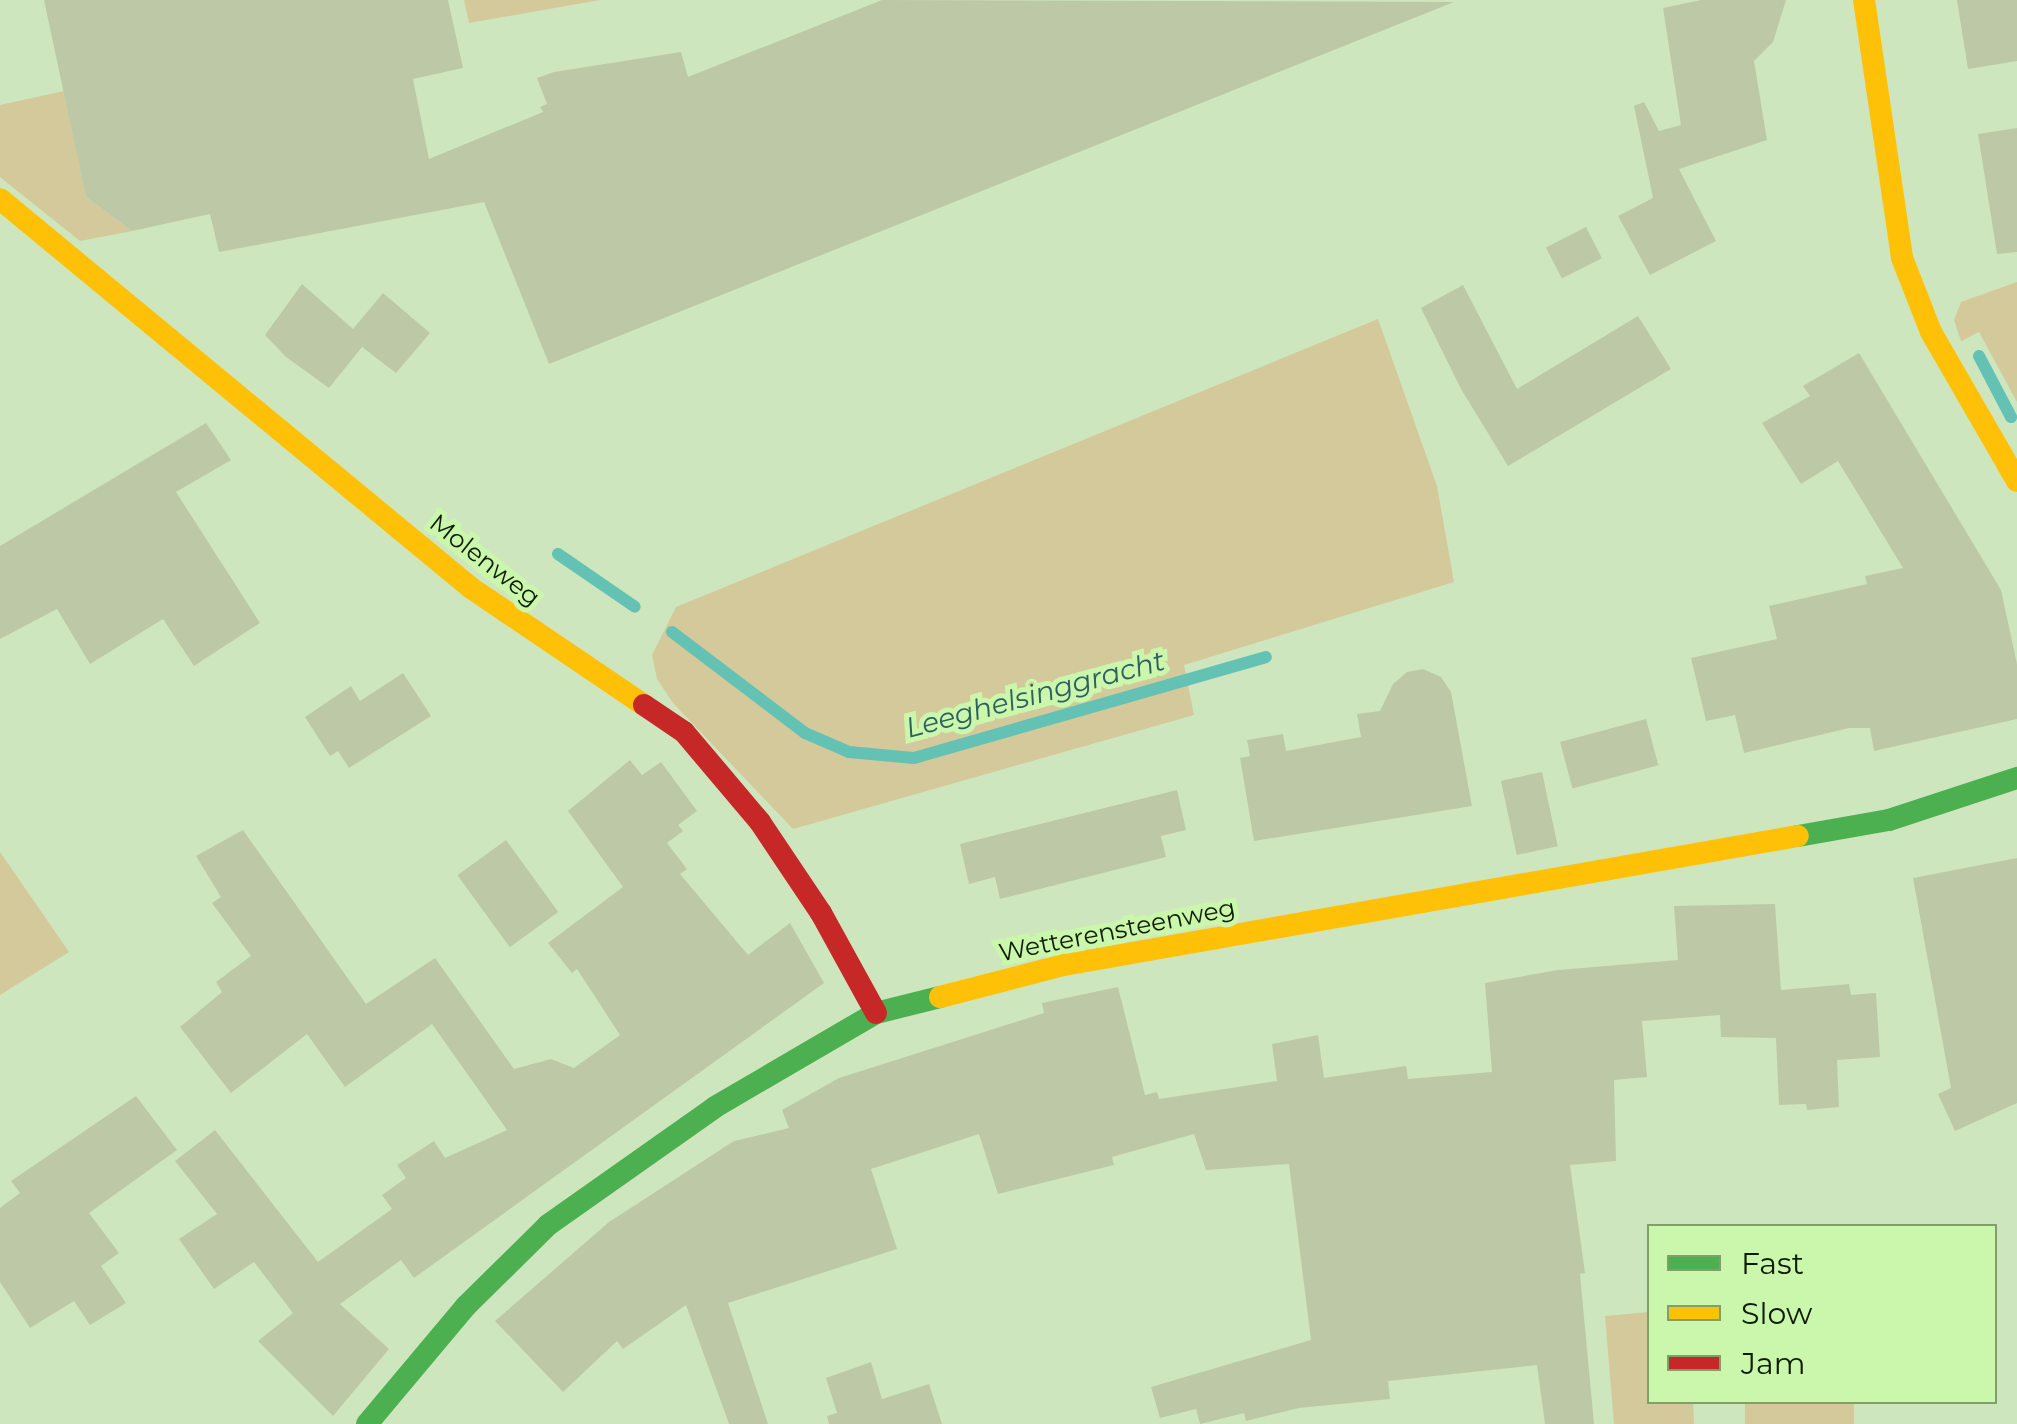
<!DOCTYPE html>
<html>
<head>
<meta charset="utf-8">
<style>
	body { margin:0 }
	#map { position:relative; width:2017px; height:1424px; overflow:hidden; background:#cee6bd; font-family:Montserrat,sans-serif }
	div>[style] { position:absolute }
	.green>* { inset:0; background:#d4c99b; transform-origin:0 0 }
	.stream>* { height:12px; margin:-6px; padding:0 6px; transform-origin:6px; border-radius:6px; background:#64c2b5 }
	.building>* { inset:0; background:#bdc9a6; transform-origin:0 0 }
	.fast>* { height:22px; margin:-11px; padding:0 11px; transform-origin:11px; border-radius:11px; background:#4caf50 }
	.slow>* { height:22px; margin:-11px; padding:0 11px; transform-origin:11px; border-radius:11px; background:#ffc107 }
	.jam>* { height:22px; margin:-11px; padding:0 11px; transform-origin:11px; border-radius:11px; background:#c62828 }
	span { translate:-50% -50%; white-space:nowrap; text-align:center; line-height:1.15; -webkit-text-stroke:10px #caf7ac; paint-order:stroke }
	.street-label { font-size:25px; color:#0e1d02 }
	.water-label { font-size:28px; color:#2d605e; font-style:italic }
	.legend { position:absolute; left:1647px; top:1224px; width:350px; height:180px; box-sizing:border-box; background:#caf7ac; border:2px solid #7fa068; margin:0; padding:12px 18px; list-style:none; font-size:30px; color:#0e1d02 }
	.legend li { display:flex; align-items:center; gap:20px; height:50px }
	.legend b { width:50px; border:2px solid #7fa068 }
</style>
</head>
<body>
<div id="map">
	<div class="green">
		<i style="clip-path:polygon(464px 0,600px 0,469px 23px)"></i>
		<i style="clip-path:polygon(64px 91px,86px 197px,132px 231px,80px 241px,0 177px,0 105px)"></i>
		<i style="clip-path:polygon(2017px 282px,2017px 402px,1979px 332px,1961px 341px,1954px 320px,1961px 302px)"></i>
		<i style="clip-path:polygon(1378px 319px,1437px 486px,1454px 582px,1184px 665px,1194px 715px,793px 829px,673px 703px,657px 679px,652px 655px,676px 607px)"></i>
		<i style="clip-path:polygon(0 852px,69px 952px,0 995px)"></i>
		<i style="clip-path:polygon(1649px 1312px,1650px 1402px,1693px 1402px,1694px 1424px,1614px 1424px,1605px 1316px)"></i>
		<i style="left:1745px;top:1402px;width:109px;height:22px"></i>
	</div>
	<div class="stream">
		<i style="left:1979px;top:356px;width:69px;rotate:62.3deg"></i>
		<i style="left:558px;top:554px;width:93px;rotate:34.5deg"></i>
		<i style="left:672px;top:632px;width:167px;rotate:37.2deg"></i>
		<i style="left:805px;top:733px;width:48px;rotate:23.4deg"></i>
		<i style="left:849px;top:752px;width:65px;rotate:5.3deg"></i>
		<i style="left:914px;top:758px;width:366px;rotate:-16deg"></i>
	</div>
	<div class="building">
		<i style="clip-path:polygon(44px 0,448px 0,463px 68px,413px 79px,429px 159px,543px 112px,540px 107px,547px 104px,537px 78px,554px 72px,681px 52px,688px 77px,882px 0,1454px 2px,549px 364px,484px 202px,219px 252px,210px 214px,132px 231px,86px 197px)"></i>
		<i style="clip-path:polygon(1701px 0,1786px 0,1773px 42px,1754px 61px,1767px 140px,1679px 169px,1716px 241px,1650px 275px,1618px 216px,1653px 198px,1634px 106px,1644px 102px,1659px 131px,1681px 125px,1663px 8px)"></i>
		<i style="clip-path:polygon(1957px 0,2017px 0,2017px 61px,1968px 69px)"></i>
		<i style="clip-path:polygon(2017px 128px,2017px 252px,1997px 254px,1978px 134px)"></i>
		<i style="left:1586px;top:227px;width:35px;height:45px;rotate:63deg"></i>
		<i style="clip-path:polygon(302px 284px,353px 329px,383px 293px,430px 333px,396px 373px,362px 347px,329px 388px,286px 357px,265px 335px)"></i>
		<i style="clip-path:polygon(1463px 285px,1517px 389px,1638px 316px,1671px 369px,1508px 466px,1461px 389px,1421px 308px)"></i>
		<i style="clip-path:polygon(1859px 353px,2001px 590px,2017px 664px,2017px 719px,1874px 751px,1870px 728px,1849px 728px,1744px 753px,1735px 715px,1706px 721px,1691px 658px,1777px 639px,1769px 606px,1867px 584px,1865px 576px,1903px 568px,1838px 461px,1801px 484px,1762px 423px,1810px 396px,1803px 386px)"></i>
		<i style="clip-path:polygon(206px 423px,231px 460px,176px 492px,260px 623px,194px 666px,163px 619px,90px 664px,57px 609px,0 639px,0 546px)"></i>
		<i style="clip-path:polygon(1423px 669px,1441px 677px,1451px 692px,1472px 806px,1254px 841px,1240px 758px,1250px 756px,1247px 740px,1283px 734px,1286px 751px,1361px 737px,1357px 714px,1380px 711px,1393px 684px,1407px 672px)"></i>
		<i style="clip-path:polygon(403px 673px,431px 716px,349px 768px,338px 751px,330px 756px,305px 717px,351px 686px,360px 701px)"></i>
		<i style="left:1646px;top:719px;width:48px;height:89px;rotate:75deg"></i>
		<i style="clip-path:polygon(630px 760px,642px 775px,661px 762px,697px 811px,678px 825px,683px 831px,667px 843px,687px 869px,680px 874px,748px 955px,790px 923px,824px 983px,414px 1278px,401px 1260px,340px 1304px,389px 1349px,333px 1416px,258px 1341px,293px 1313px,254px 1262px,214px 1289px,179px 1239px,217px 1214px,175px 1161px,215px 1130px,318px 1262px,392px 1209px,382px 1195px,406px 1178px,397px 1165px,434px 1141px,445px 1158px,507px 1130px,432px 1024px,345px 1087px,307px 1034px,231px 1093px,180px 1027px,222px 992px,216px 982px,251px 956px,212px 903px,221px 897px,196px 856px,243px 830px,366px 1004px,435px 958px,514px 1069px,551px 1059px,574px 1068px,620px 1035px,577px 969px,572px 973px,548px 943px,623px 887px,568px 811px)"></i>
		<i style="left:1542px;top:772px;width:76px;height:42px;rotate:78deg"></i>
		<i style="clip-path:polygon(1177px 790px,1186px 830px,1161px 836px,1166px 857px,1000px 899px,995px 877px,969px 884px,960px 844px)"></i>
		<i style="left:506px;top:840px;width:89px;height:60px;rotate:54deg"></i>
		<i style="clip-path:polygon(2017px 858px,2017px 1103px,1955px 1131px,1938px 1094px,1951px 1088px,1913px 878px)"></i>
		<i style="clip-path:polygon(1775px 904px,1781px 990px,1849px 984px,1851px 995px,1876px 993px,1880px 1057px,1837px 1060px,1839px 1107px,1807px 1110px,1806px 1104px,1779px 1105px,1776px 1038px,1721px 1037px,1720px 1015px,1642px 1021px,1647px 1077px,1614px 1080px,1616px 1161px,1570px 1165px,1585px 1273px,1580px 1274px,1594px 1424px,1545px 1424px,1537px 1365px,1388px 1381px,1390px 1399px,1299px 1408px,1246px 1421px,1244px 1413px,1200px 1424px,1196px 1409px,1160px 1418px,1151px 1387px,1311px 1340px,1289px 1164px,1206px 1170px,1194px 1134px,1112px 1157px,1114px 1165px,998px 1194px,979px 1134px,871px 1169px,897px 1249px,728px 1303px,768px 1424px,729px 1424px,686px 1305px,623px 1349px,617px 1341px,563px 1392px,495px 1321px,609px 1222px,734px 1141px,789px 1128px,782px 1110px,839px 1078px,1044px 1013px,1042px 1003px,1118px 987px,1145px 1095px,1157px 1092px,1159px 1099px,1277px 1081px,1272px 1044px,1318px 1035px,1324px 1078px,1406px 1066px,1408px 1079px,1492px 1072px,1485px 983px,1558px 970px,1678px 960px,1674px 906px)"></i>
		<i style="clip-path:polygon(136px 1096px,177px 1150px,89px 1213px,119px 1253px,101px 1266px,126px 1303px,90px 1325px,74px 1301px,30px 1328px,0 1282px,0 1208px,20px 1193px,11px 1181px)"></i>
		<i style="clip-path:polygon(871px 1362px,882px 1399px,929px 1384px,942px 1424px,829px 1424px,827px 1416px,837px 1413px,826px 1378px)"></i>
	</div>
	<div class="fast">
		<i style="left:1798px;top:836px;width:92px;rotate:-10deg"></i>
		<i style="left:1889px;top:820px;width:135px;rotate:-18.2deg"></i>
		<i style="left:367px;top:1424px;width:154px;rotate:-50deg"></i>
		<i style="left:466px;top:1306px;width:115px;rotate:-44.6deg"></i>
		<i style="left:548px;top:1225px;width:204px;rotate:-35.2deg"></i>
		<i style="left:715px;top:1107px;width:186px;rotate:-30.3deg"></i>
		<i style="left:876px;top:1013px;width:66px;rotate:-14deg"></i>
	</div>
	<div class="slow">
		<i style="left:1864px;top:0;width:261px;rotate:81.6deg"></i>
		<i style="left:1902px;top:258px;width:79px;rotate:68.6deg"></i>
		<i style="left:1931px;top:332px;width:172px;rotate:60deg"></i>
		<i style="left:0;top:199px;width:611px;rotate:39.55deg"></i>
		<i style="left:471px;top:588px;width:209px;rotate:34.1deg"></i>
		<i style="left:940px;top:997px;width:128px;rotate:-14.5deg"></i>
		<i style="left:1064px;top:965px;width:745px;rotate:-9.97deg"></i>
	</div>
	<div class="jam">
		<i style="left:644px;top:705px;width:48px;rotate:34deg"></i>
		<i style="left:684px;top:732px;width:118px;rotate:49.8deg"></i>
		<i style="left:760px;top:822px;width:110px;rotate:56.2deg"></i>
		<i style="left:821px;top:913px;width:114px;rotate:61.2deg"></i>
	</div>
	<div class="street-label">
		<span style="left:485px;top:560px;rotate:38deg">Molenweg</span>
		<span style="left:1117px;top:930px;rotate:-11deg">Wetterensteenweg</span>
	</div>
	<div class="water-label">
		<span style="left:1035px;top:694px;rotate:-15deg">Leeghelsinggracht</span>
	</div>
	<ul class="legend">
	<li><b style="height:12px;background:#4caf50"></b>Fast</li>
	<li><b style="height:12px;background:#ffc107"></b>Slow</li>
	<li><b style="height:12px;background:#c62828"></b>Jam</li>
	</ul>
</div>
</body>
</html>
